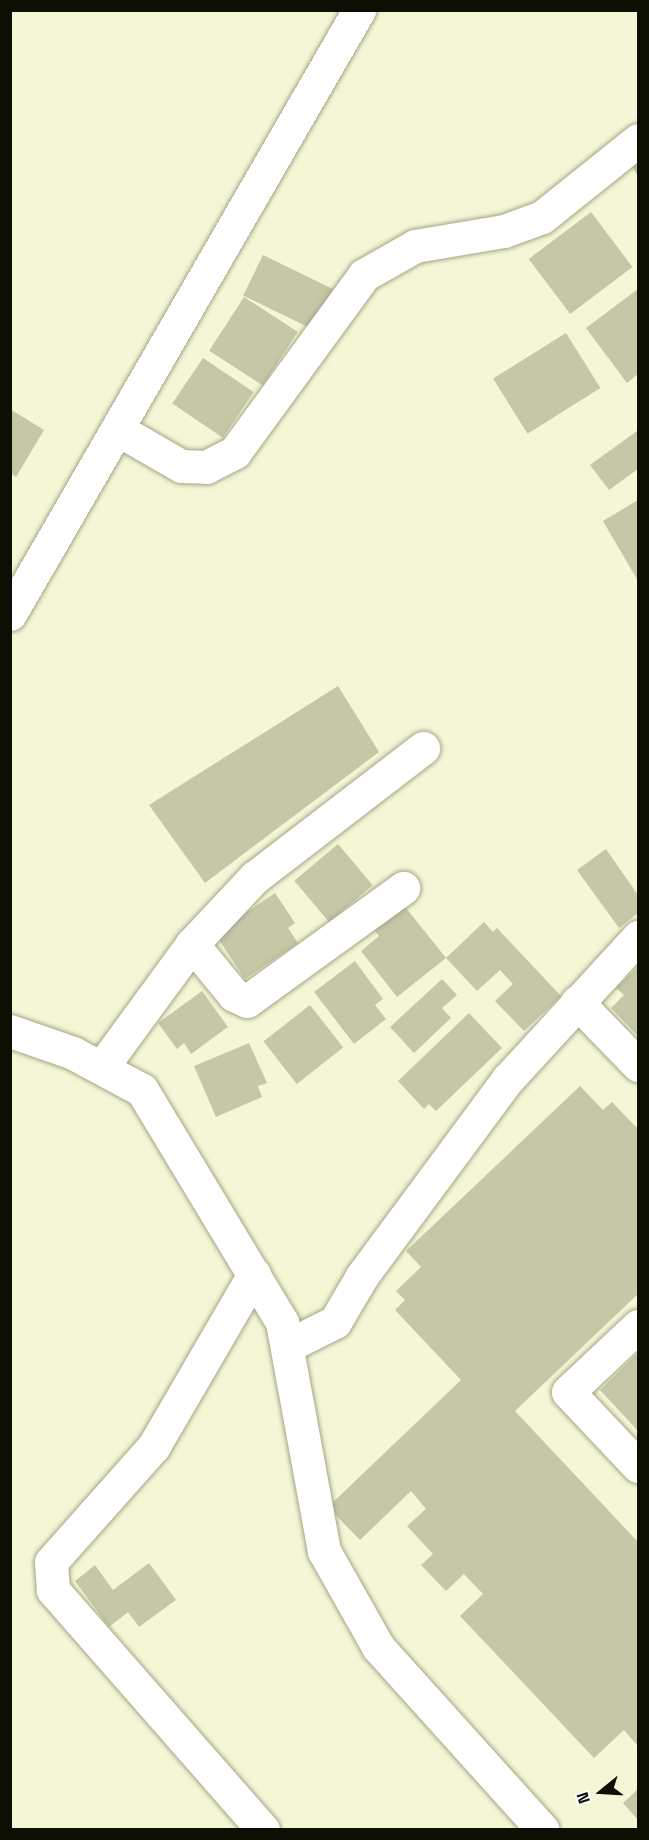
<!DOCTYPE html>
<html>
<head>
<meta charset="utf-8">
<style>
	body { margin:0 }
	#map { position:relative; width:649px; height:1840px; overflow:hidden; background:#f5f6d5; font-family:"Space Grotesk",sans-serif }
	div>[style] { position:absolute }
	.building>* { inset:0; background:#c6c7a7; transform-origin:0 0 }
	.roads { filter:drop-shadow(0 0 2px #a4a586) drop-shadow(0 0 2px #a4a586) }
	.minor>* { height:33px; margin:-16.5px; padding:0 16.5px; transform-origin:16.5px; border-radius:16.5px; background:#fff }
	span { translate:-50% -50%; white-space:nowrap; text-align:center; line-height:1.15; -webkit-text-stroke:6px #fff; paint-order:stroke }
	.frame { position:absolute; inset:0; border:12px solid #0d0e04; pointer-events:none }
	.north { position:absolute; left:571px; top:1762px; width:60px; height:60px; -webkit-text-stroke:4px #fff; paint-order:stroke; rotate:252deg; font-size:16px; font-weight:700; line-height:24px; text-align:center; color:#0d0e04 }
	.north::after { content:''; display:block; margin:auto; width:21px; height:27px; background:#0d0e04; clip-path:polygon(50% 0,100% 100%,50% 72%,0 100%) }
</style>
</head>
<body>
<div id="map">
	<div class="building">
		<i style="clip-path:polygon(638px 162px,638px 176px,632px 167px)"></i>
		<i style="left:591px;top:212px;width:69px;height:78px;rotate:53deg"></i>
		<i style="left:263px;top:255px;width:84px;height:45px;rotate:26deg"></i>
		<i style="clip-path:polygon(638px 289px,638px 374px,627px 383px,586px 328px)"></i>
		<i style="left:244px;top:297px;width:64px;height:64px;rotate:33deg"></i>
		<i style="left:566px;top:333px;width:65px;height:86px;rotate:58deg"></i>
		<i style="left:203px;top:358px;width:61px;height:55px;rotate:34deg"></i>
		<i style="clip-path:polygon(10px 409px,44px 430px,16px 477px,10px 473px)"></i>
		<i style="clip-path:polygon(637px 431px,638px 469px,609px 490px,590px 465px)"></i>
		<i style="clip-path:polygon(638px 500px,638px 581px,603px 521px)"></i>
		<i style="clip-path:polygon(338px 686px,379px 752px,205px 883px,149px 805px)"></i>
		<i style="left:338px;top:844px;width:54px;height:57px;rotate:50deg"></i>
		<i style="clip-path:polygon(606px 849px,638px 895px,638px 913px,619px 928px,577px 870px)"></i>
		<i style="clip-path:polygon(275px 893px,295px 923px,288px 928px,298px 943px,245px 979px,215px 934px)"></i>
		<i style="clip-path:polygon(402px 903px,446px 958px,397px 997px,361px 951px,379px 936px,372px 928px)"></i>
		<i style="clip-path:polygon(484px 922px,493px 932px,497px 928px,561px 996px,524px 1031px,495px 1001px,513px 984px,500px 970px,477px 991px,446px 958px)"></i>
		<i style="clip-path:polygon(355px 961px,383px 999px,375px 1005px,386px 1019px,354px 1044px,314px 992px)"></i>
		<i style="clip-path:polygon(637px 968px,638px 970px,638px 1036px,611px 1008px,624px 995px,616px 988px)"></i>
		<i style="clip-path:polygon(442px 979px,457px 995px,442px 1008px,451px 1018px,414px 1053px,390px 1027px)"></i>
		<i style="clip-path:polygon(202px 991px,228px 1027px,191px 1054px,184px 1043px,177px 1049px,158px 1023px)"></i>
		<i style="left:310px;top:1005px;width:54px;height:59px;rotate:52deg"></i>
		<i style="clip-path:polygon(469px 1013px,502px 1048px,436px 1111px,429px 1104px,424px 1109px,398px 1081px)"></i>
		<i style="clip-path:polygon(249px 1043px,267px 1083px,258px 1086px,262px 1097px,216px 1117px,194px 1066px)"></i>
		<i style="clip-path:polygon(580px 1086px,603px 1110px,612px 1102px,638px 1129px,638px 1294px,515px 1411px,638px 1542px,638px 1746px,624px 1730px,594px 1758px,460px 1616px,483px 1594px,464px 1574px,446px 1591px,421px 1565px,433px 1554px,407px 1526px,426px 1509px,411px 1491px,360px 1540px,328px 1507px,461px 1380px,395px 1310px,405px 1300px,396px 1291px,421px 1267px,406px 1251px)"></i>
		<i style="clip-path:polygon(638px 1353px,638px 1431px,600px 1390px)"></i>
		<i style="clip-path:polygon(149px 1563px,176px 1600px,139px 1627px,128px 1612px,109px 1627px,75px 1581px,95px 1565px,113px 1590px)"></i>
		<i style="clip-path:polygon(638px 1789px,638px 1820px,623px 1803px)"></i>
	</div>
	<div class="roads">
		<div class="minor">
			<i style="left:117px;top:429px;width:74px;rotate:30deg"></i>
			<i style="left:181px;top:466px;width:25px;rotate:2deg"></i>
			<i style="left:206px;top:467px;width:33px;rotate:-27deg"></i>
			<i style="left:235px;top:452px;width:219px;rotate:-53.9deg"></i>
			<i style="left:364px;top:275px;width:59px;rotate:-29.6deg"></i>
			<i style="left:415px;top:246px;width:90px;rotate:-9.6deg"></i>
			<i style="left:504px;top:231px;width:40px;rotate:-20.2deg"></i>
			<i style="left:542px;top:217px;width:123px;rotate:-38.7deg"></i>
			<i style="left:10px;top:614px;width:698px;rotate:-59.98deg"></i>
			<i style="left:192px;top:944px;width:66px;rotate:50.5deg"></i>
			<i style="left:234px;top:995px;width:14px;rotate:25deg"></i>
			<i style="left:247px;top:1001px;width:193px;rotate:-35.9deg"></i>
			<i style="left:577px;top:1002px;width:88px;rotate:45.9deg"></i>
			<i style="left:10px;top:1031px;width:67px;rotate:19.2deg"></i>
			<i style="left:73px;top:1053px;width:78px;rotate:28.2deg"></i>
			<i style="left:142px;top:1090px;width:271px;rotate:58.9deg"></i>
			<i style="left:282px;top:1322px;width:233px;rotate:79.6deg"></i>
			<i style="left:324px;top:1551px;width:110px;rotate:60.6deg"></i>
			<i style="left:378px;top:1647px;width:246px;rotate:48deg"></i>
			<i style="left:102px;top:1067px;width:152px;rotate:-53.8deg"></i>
			<i style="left:192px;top:944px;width:92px;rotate:-46.8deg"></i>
			<i style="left:255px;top:877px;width:212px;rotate:-37.5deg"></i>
			<i style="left:254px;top:1274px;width:199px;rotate:120.2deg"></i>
			<i style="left:154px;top:1446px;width:155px;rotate:131.6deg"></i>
			<i style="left:51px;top:1562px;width:28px;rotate:86deg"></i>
			<i style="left:53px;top:1590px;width:319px;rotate:48.8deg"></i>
			<i style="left:638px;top:1326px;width:96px;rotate:136.7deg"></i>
			<i style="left:568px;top:1392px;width:102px;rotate:46.6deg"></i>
			<i style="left:287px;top:1346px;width:54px;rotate:-26.6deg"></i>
			<i style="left:335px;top:1322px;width:53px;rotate:-59.6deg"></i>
			<i style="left:362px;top:1276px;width:245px;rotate:-53.5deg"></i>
			<i style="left:508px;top:1079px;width:193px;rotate:-47.5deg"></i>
		</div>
	</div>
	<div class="frame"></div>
	<div class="north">N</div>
</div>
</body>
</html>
